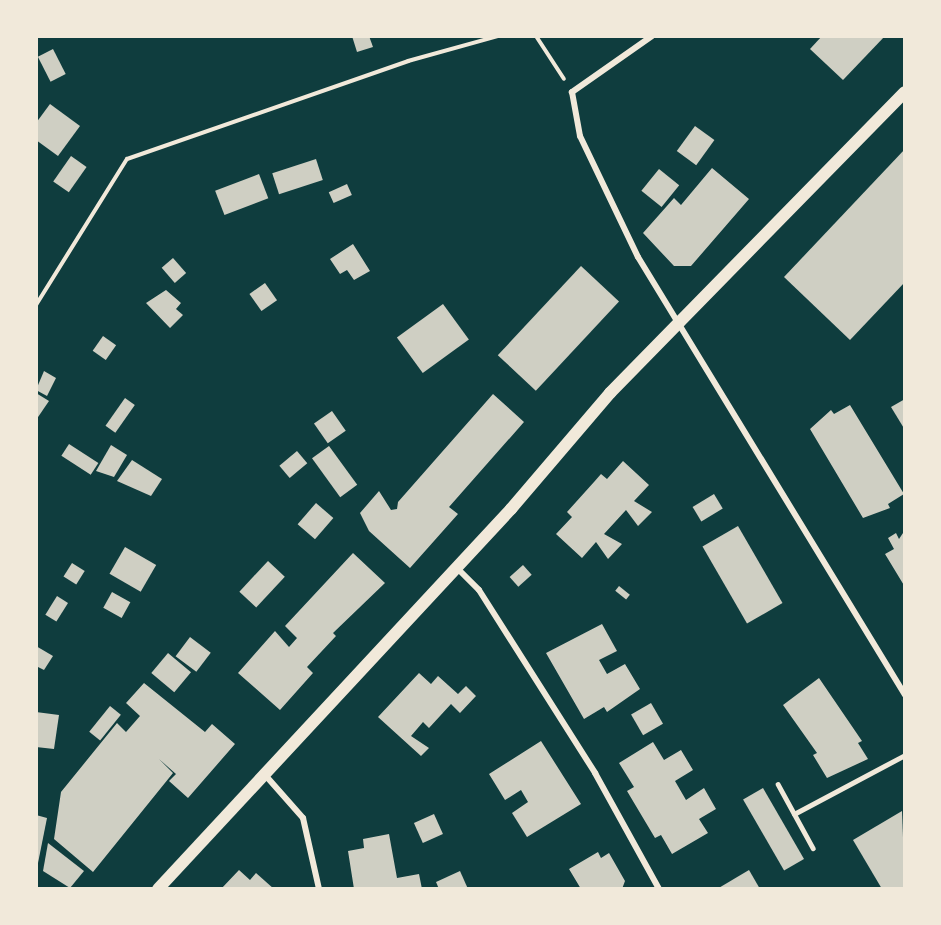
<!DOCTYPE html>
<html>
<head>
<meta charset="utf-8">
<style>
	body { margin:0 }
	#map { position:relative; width:941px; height:925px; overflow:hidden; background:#0f3d3e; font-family:"Golos Text",sans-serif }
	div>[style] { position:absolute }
	.building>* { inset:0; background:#cfcfc3; transform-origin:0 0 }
	.path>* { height:4px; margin:-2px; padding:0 2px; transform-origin:2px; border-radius:2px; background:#f1e9da }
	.service>* { height:4.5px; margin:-2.25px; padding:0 2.25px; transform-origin:2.25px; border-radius:2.25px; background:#f1e9da }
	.minor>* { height:6px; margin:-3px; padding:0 3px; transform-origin:3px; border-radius:3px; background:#f1e9da }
	.secondary>* { height:12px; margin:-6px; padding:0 6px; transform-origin:6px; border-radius:6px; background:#f1e9da }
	span { translate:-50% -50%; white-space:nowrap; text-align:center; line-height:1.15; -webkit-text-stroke:6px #f1e9da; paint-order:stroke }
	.frame { position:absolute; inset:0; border:38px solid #f1e9da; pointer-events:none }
</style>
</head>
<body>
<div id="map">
	<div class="building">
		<i style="clip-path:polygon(352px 36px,369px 36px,373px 47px,357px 52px)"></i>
		<i style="clip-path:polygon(822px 36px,885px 36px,843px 80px,810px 49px)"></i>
		<i style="left:53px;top:49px;width:28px;height:17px;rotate:63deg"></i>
		<i style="clip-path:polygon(50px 104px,80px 126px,58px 156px,36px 140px,36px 123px)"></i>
		<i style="left:695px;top:126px;width:24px;height:31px;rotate:36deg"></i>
		<i style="clip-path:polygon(905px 149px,905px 282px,850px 340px,784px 277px)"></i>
		<i style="left:71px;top:156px;width:19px;height:31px;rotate:35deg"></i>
		<i style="left:316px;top:159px;width:22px;height:46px;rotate:72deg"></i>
		<i style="clip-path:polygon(712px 168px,749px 199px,691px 266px,674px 266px,643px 233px,674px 198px,681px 205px)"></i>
		<i style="left:659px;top:169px;width:26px;height:28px;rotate:39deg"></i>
		<i style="left:259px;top:174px;width:26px;height:47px;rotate:69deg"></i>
		<i style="left:347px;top:184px;width:12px;height:20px;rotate:66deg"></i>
		<i style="clip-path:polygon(353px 244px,370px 271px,354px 280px,347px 270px,340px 274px,330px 259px)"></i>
		<i style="left:173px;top:258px;width:20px;height:15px;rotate:49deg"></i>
		<i style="left:581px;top:266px;width:52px;height:122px;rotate:43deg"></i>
		<i style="left:265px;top:283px;width:21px;height:19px;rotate:55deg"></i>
		<i style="clip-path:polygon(166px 290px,181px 303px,176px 309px,183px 315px,170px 328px,146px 303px)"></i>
		<i style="left:443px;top:304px;width:44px;height:57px;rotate:54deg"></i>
		<i style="left:103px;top:336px;width:16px;height:18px;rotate:35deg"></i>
		<i style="clip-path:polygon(44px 371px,56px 378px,47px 396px,36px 390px)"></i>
		<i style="clip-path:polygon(36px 393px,49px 401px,36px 420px)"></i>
		<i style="clip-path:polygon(493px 394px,524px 422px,449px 507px,458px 514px,410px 568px,369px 531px,360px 513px,379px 491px,391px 510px,397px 509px,398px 502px)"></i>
		<i style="left:125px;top:398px;width:12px;height:34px;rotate:35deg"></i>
		<i style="clip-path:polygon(905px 399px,905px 430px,891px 407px)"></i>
		<i style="clip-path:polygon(850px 405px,904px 494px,888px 504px,890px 508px,863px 518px,810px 429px,831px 410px,834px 414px)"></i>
		<i style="left:332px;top:411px;width:24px;height:22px;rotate:55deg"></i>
		<i style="left:69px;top:444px;width:35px;height:14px;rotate:33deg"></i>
		<i style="clip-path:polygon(111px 445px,127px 455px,114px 477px,96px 471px)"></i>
		<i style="left:329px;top:446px;width:48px;height:21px;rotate:54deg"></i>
		<i style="left:297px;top:451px;width:16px;height:23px;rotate:50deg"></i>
		<i style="clip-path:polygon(132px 460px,162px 479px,151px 496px,117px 481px)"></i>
		<i style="clip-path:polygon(623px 461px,649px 485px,634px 501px,652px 512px,638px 526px,626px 510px,604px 534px,622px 544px,608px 559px,596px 542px,582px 558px,556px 534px,572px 517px,567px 512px,594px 482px,601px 474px,607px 479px)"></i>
		<i style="left:714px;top:494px;width:17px;height:25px;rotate:59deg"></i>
		<i style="left:316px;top:503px;width:23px;height:28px;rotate:41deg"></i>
		<i style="left:738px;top:526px;width:89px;height:41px;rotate:60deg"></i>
		<i style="clip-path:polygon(905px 530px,905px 587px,885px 554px,894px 549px,888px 538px,896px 533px,899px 539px)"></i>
		<i style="left:125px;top:547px;width:36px;height:31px;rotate:30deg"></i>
		<i style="clip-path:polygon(353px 553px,385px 583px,333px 633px,336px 636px,307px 667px,313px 673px,280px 710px,238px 673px,275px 631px,289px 647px,297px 638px,285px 626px)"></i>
		<i style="left:268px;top:561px;width:23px;height:42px;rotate:43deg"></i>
		<i style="left:72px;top:563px;width:15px;height:16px;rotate:32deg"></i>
		<i style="left:523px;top:565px;width:13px;height:18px;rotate:48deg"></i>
		<i style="left:619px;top:586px;width:14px;height:6px;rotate:39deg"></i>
		<i style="left:112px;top:592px;width:21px;height:18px;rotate:29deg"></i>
		<i style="left:57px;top:596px;width:13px;height:22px;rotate:32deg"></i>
		<i style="clip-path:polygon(602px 624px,617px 651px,599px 660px,607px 674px,625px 664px,640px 689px,607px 712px,604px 707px,584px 719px,546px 653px)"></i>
		<i style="left:190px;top:637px;width:26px;height:24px;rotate:37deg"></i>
		<i style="clip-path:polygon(36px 646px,53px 656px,44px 670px,36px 666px)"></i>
		<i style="left:168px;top:653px;width:30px;height:26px;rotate:40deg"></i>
		<i style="clip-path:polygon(419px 673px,431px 684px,438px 676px,458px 694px,466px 686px,476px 696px,460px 713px,451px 704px,429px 728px,423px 722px,411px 736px,429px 748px,421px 756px,378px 717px)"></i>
		<i style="clip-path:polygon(819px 678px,862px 741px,858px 743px,868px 759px,827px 778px,813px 755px,817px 753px,783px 705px)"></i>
		<i style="clip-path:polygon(144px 683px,205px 732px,212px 724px,235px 744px,188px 798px,169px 781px,176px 774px,159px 759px,173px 773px,93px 872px,54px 839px,61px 792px,117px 723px,126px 732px,140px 716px,126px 703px)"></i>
		<i style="left:651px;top:703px;width:24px;height:23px;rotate:60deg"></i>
		<i style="left:110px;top:706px;width:14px;height:33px;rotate:39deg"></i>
		<i style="clip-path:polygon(36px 712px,59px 715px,54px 749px,36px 747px)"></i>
		<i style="clip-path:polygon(541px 741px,581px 804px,527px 837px,512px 813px,528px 802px,521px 790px,505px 800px,489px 774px)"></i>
		<i style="clip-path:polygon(653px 742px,664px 760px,681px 750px,693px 770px,675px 781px,686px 800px,704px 788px,716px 809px,699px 819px,708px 833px,672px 854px,661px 835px,655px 838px,627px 791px,634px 787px,619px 763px)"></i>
		<i style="left:763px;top:788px;width:82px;height:23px;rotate:60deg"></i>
		<i style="clip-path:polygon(902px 811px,905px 889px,882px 889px,853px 840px)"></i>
		<i style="left:434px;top:814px;width:22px;height:22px;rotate:66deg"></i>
		<i style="clip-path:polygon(36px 815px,47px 818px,37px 868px,36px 868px)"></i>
		<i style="clip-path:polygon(389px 834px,397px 878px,419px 874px,422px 889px,354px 889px,348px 851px,364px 848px,363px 839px)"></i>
		<i style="clip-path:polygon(48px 843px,84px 871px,70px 888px,43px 871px)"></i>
		<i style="clip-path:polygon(598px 852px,601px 858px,609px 853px,625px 881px,622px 889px,581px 889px,569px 869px)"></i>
		<i style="clip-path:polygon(239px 870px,250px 880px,256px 873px,274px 889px,221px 889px)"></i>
		<i style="clip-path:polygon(749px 870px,760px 889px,717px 889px)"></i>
		<i style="clip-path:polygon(460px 871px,468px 889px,439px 889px,436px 882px)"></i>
	</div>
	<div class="path">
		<i style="left:536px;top:36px;width:51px;rotate:56.9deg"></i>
		<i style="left:36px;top:305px;width:172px;rotate:-58.1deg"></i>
		<i style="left:127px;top:159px;width:298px;rotate:-19.2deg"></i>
		<i style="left:408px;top:61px;width:93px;rotate:-15.5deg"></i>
	</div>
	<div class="service">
		<i style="left:778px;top:784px;width:73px;rotate:61.3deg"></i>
		<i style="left:794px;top:814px;width:126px;rotate:-28deg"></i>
	</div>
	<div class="minor">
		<i style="left:652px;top:36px;width:98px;rotate:145deg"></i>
		<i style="left:572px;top:92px;width:45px;rotate:79.7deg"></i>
		<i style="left:580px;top:136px;width:134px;rotate:64.4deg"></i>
		<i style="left:638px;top:257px;width:513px;rotate:58.63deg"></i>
		<i style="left:457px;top:568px;width:31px;rotate:45deg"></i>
		<i style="left:479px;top:590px;width:217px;rotate:57.6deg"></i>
		<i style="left:595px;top:773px;width:132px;rotate:61.1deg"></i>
		<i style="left:266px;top:776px;width:56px;rotate:48.6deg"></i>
		<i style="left:303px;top:818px;width:73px;rotate:77.3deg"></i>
	</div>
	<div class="secondary">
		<i style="left:158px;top:889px;width:519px;rotate:-47.11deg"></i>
		<i style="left:511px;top:509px;width:153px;rotate:-49.5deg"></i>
		<i style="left:610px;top:393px;width:421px;rotate:-45.6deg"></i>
	</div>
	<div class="frame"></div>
</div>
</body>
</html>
